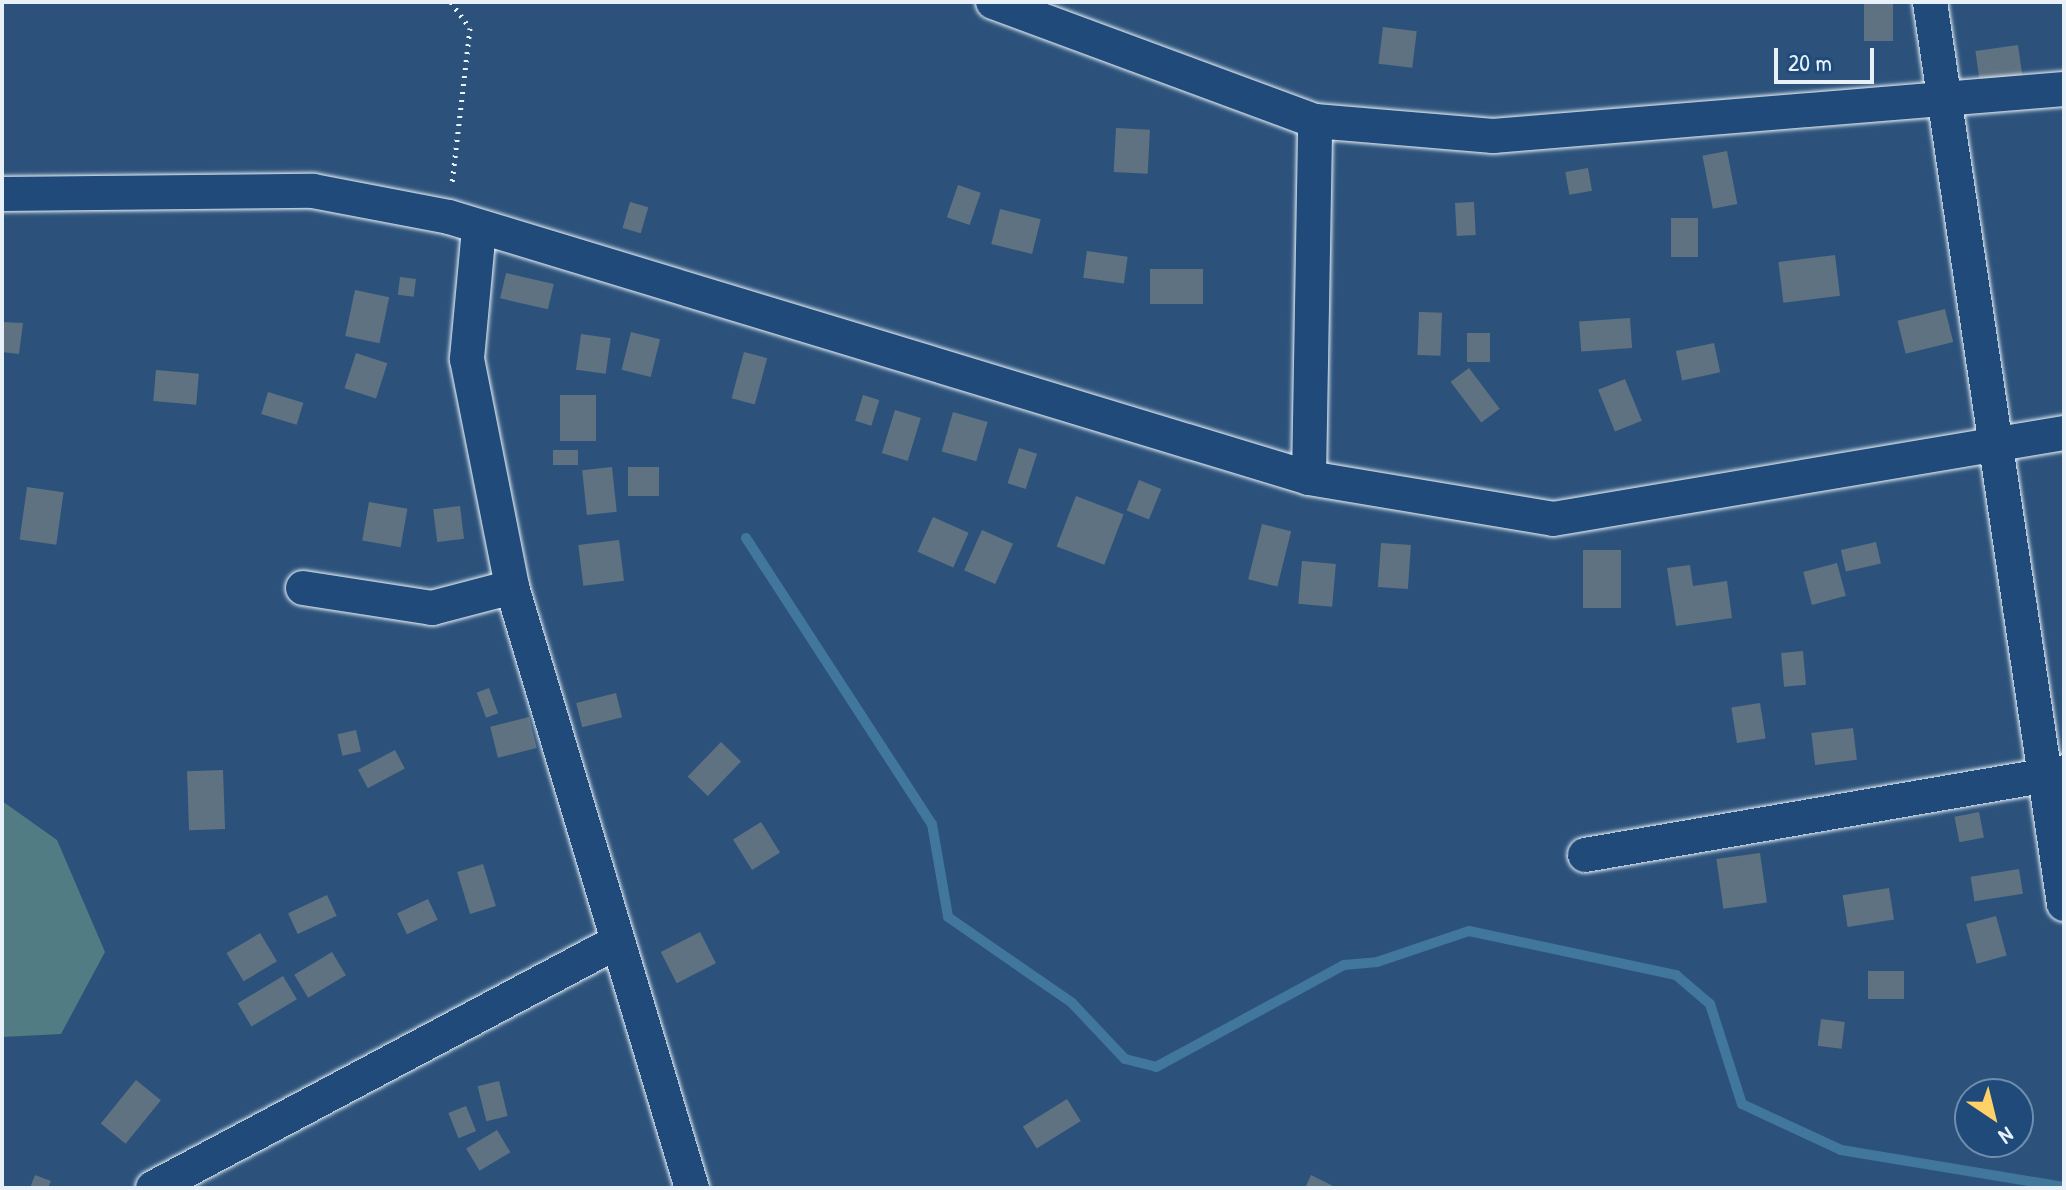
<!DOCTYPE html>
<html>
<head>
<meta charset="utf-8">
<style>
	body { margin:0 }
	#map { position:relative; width:2066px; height:1190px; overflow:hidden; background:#2c527b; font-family:"Patrick Hand",sans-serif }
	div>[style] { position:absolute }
	.green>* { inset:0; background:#517c84 }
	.stream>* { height:10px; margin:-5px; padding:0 5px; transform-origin:5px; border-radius:5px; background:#41769d }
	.building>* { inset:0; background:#5f7281; transform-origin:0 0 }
	.path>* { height:5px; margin-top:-2.5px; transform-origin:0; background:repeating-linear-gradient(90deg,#e8f1f8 0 2px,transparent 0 8px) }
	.roads { filter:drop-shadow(0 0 2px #e8f1f8) drop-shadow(0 0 2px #e8f1f8) }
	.minor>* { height:34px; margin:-17px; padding:0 17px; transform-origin:17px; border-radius:17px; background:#1f4a7a }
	span { translate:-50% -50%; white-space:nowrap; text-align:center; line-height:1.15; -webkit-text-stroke:6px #1f4a7a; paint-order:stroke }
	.frame { position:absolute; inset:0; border:4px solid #e8f1f8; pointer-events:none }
	.north { position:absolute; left:1954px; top:1078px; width:80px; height:80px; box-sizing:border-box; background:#1f4a7a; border:2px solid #6f8dac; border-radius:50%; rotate:145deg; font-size:22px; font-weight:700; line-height:32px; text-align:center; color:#e8f1f8 }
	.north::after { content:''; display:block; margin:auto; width:28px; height:36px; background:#ffd166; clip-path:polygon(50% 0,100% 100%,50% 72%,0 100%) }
	.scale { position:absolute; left:1774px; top:48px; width:100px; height:36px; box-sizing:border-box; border:4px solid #e8f1f8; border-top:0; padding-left:10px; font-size:24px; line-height:28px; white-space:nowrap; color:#e8f1f8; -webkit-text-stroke:6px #1f4a7a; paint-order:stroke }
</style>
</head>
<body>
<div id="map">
	<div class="green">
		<i style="clip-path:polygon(2px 801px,57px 840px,105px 952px,61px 1034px,2px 1037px)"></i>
	</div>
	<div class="stream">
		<i style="left:746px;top:538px;width:341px;rotate:57deg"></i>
		<i style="left:932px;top:824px;width:94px;rotate:80.2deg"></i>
		<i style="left:948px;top:917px;width:151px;rotate:34.7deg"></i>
		<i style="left:1072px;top:1003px;width:77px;rotate:46.6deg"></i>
		<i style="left:1125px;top:1059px;width:32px;rotate:14deg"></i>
		<i style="left:1156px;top:1067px;width:214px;rotate:-28.5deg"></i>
		<i style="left:1344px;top:965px;width:33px;rotate:-5deg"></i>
		<i style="left:1377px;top:962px;width:97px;rotate:-18.6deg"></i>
		<i style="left:1469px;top:931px;width:212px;rotate:12deg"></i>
		<i style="left:1676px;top:975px;width:45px;rotate:40.5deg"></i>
		<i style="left:1710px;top:1004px;width:105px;rotate:72.3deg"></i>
		<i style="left:1742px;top:1104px;width:109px;rotate:24.9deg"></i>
		<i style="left:1841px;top:1150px;width:226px;rotate:9.4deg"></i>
	</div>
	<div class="building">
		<i style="left:1864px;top:2px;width:29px;height:39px"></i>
		<i style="left:1383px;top:27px;width:34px;height:37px;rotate:7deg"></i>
		<i style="left:2018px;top:45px;width:30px;height:43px;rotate:82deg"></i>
		<i style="left:1116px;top:128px;width:34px;height:44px;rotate:3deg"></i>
		<i style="left:1727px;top:151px;width:54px;height:25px;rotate:79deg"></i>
		<i style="left:1588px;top:168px;width:23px;height:23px;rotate:80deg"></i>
		<i style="left:958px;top:185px;width:24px;height:34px;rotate:19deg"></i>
		<i style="left:630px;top:202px;width:19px;height:27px;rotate:16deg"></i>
		<i style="left:1474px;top:202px;width:33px;height:19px;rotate:87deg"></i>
		<i style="left:1000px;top:209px;width:42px;height:36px;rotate:14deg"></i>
		<i style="left:1671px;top:218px;width:27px;height:39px"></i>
		<i style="left:1087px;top:251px;width:41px;height:27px;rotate:8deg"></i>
		<i style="left:1835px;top:255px;width:41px;height:57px;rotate:83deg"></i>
		<i style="left:1150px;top:269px;width:53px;height:35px"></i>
		<i style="left:506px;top:273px;width:49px;height:26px;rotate:13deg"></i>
		<i style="left:400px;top:277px;width:16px;height:18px;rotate:7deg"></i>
		<i style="left:355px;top:290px;width:35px;height:47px;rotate:12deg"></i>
		<i style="left:1945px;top:309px;width:34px;height:49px;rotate:76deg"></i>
		<i style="left:1419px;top:312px;width:23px;height:43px;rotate:2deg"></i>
		<i style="left:1630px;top:318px;width:30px;height:51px;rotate:86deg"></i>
		<i style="clip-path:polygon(2px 322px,23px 323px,19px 354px,2px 352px)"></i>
		<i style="left:631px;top:332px;width:30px;height:39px;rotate:14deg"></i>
		<i style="left:1467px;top:333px;width:23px;height:29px"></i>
		<i style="left:581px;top:334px;width:30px;height:36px;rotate:8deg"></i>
		<i style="left:1714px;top:343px;width:30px;height:39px;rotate:78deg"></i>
		<i style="left:744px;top:352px;width:24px;height:48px;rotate:15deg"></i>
		<i style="left:356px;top:353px;width:33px;height:37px;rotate:18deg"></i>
		<i style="left:1469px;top:368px;width:51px;height:23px;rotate:53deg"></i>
		<i style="left:156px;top:370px;width:43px;height:31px;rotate:5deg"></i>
		<i style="left:1625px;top:379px;width:45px;height:29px;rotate:68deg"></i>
		<i style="left:268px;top:392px;width:37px;height:23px;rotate:17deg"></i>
		<i style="left:560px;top:395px;width:36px;height:46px"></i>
		<i style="left:863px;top:395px;width:17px;height:27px;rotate:17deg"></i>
		<i style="left:895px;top:410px;width:27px;height:45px;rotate:17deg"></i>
		<i style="left:953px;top:412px;width:36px;height:41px;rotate:16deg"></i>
		<i style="left:1019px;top:448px;width:19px;height:37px;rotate:18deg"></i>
		<i style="left:578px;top:450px;width:15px;height:25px;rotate:90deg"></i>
		<i style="left:612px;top:467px;width:45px;height:30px;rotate:84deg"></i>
		<i style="left:628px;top:467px;width:31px;height:29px"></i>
		<i style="left:1139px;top:480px;width:24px;height:33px;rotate:22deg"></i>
		<i style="left:27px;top:487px;width:37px;height:53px;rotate:8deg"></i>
		<i style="left:1076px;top:496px;width:51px;height:54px;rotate:21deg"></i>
		<i style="left:369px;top:502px;width:39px;height:39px;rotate:10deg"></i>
		<i style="left:460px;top:506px;width:33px;height:27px;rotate:83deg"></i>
		<i style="left:933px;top:517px;width:39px;height:38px;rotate:24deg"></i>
		<i style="left:1262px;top:524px;width:30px;height:57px;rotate:14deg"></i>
		<i style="left:982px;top:530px;width:34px;height:44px;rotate:24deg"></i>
		<i style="left:619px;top:540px;width:41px;height:41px;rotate:83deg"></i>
		<i style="left:1876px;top:542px;width:22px;height:36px;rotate:77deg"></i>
		<i style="left:1381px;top:543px;width:30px;height:44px;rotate:4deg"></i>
		<i style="left:1583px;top:550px;width:38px;height:58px"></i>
		<i style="left:1302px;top:561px;width:34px;height:43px;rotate:5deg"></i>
		<i style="left:1837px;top:563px;width:34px;height:35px;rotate:75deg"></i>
		<i style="clip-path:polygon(1690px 565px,1693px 586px,1727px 581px,1732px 618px,1676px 626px,1667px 568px)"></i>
		<i style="left:1803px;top:651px;width:34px;height:22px;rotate:85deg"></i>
		<i style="left:489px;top:688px;width:27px;height:13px;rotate:70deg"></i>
		<i style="left:616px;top:693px;width:25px;height:41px;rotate:76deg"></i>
		<i style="left:1760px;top:703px;width:36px;height:29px;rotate:81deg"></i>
		<i style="left:529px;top:717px;width:32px;height:40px;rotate:76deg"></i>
		<i style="left:1853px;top:728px;width:32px;height:42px;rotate:83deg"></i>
		<i style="left:356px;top:730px;width:22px;height:19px;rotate:77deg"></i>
		<i style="left:721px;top:742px;width:28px;height:48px;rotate:44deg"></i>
		<i style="left:395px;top:750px;width:21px;height:42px;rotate:62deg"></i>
		<i style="left:223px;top:770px;width:59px;height:36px;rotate:88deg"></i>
		<i style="left:1979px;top:812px;width:26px;height:25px;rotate:79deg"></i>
		<i style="left:761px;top:822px;width:36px;height:33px;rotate:58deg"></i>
		<i style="left:1760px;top:853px;width:50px;height:44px;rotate:82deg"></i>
		<i style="left:483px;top:864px;width:44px;height:27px;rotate:73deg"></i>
		<i style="left:2019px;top:869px;width:25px;height:49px;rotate:81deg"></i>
		<i style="left:1889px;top:888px;width:32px;height:47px;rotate:81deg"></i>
		<i style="left:327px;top:895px;width:23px;height:43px;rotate:65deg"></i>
		<i style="left:428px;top:899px;width:23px;height:34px;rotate:65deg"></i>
		<i style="left:1996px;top:916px;width:41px;height:31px;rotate:75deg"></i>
		<i style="left:700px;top:932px;width:35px;height:44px;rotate:63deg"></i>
		<i style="left:260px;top:933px;width:33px;height:39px;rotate:59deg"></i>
		<i style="left:332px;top:952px;width:27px;height:44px;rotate:59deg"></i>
		<i style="left:1904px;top:971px;width:28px;height:36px;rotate:90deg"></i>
		<i style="left:283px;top:976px;width:27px;height:53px;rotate:59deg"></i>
		<i style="left:1821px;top:1019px;width:24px;height:27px;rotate:7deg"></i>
		<i style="left:136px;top:1080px;width:32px;height:56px;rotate:39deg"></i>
		<i style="left:499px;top:1081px;width:36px;height:22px;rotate:76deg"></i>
		<i style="left:1067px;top:1099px;width:26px;height:52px;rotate:58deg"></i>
		<i style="left:466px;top:1106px;width:27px;height:19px;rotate:68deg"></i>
		<i style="left:497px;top:1130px;width:26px;height:36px;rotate:59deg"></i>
		<i style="clip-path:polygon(35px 1175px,51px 1181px,48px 1188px,30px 1188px)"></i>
		<i style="clip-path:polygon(1311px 1175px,1337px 1188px,1305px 1188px)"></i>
	</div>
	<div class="path">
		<i style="left:451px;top:2px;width:32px;rotate:54deg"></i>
		<i style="left:470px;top:28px;width:157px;rotate:96.6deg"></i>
	</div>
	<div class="roads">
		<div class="minor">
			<i style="left:993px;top:2px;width:343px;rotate:20.3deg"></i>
			<i style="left:1315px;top:121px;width:179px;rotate:4.8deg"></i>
			<i style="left:1493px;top:136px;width:573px;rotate:-4.71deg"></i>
			<i style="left:1930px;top:2px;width:912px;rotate:81.55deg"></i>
			<i style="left:2px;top:194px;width:311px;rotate:-0.6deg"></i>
			<i style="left:313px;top:191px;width:138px;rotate:10.8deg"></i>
			<i style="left:449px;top:217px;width:899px;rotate:16.88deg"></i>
			<i style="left:1309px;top:478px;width:247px;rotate:9.5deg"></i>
			<i style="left:1553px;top:519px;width:518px;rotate:-9.55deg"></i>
			<i style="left:479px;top:229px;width:131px;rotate:95.3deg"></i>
			<i style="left:467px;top:359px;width:232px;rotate:78.8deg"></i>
			<i style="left:512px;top:587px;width:627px;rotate:73.33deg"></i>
			<i style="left:1309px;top:478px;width:357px;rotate:-89deg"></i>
			<i style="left:303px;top:588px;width:131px;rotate:8.8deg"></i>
			<i style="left:432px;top:608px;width:83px;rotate:-14.7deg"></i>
			<i style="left:1585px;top:855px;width:486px;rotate:-9.8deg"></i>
			<i style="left:153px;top:1188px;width:523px;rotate:-27.94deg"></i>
		</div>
	</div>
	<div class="frame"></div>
	<div class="north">N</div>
	<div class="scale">20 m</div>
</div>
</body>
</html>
